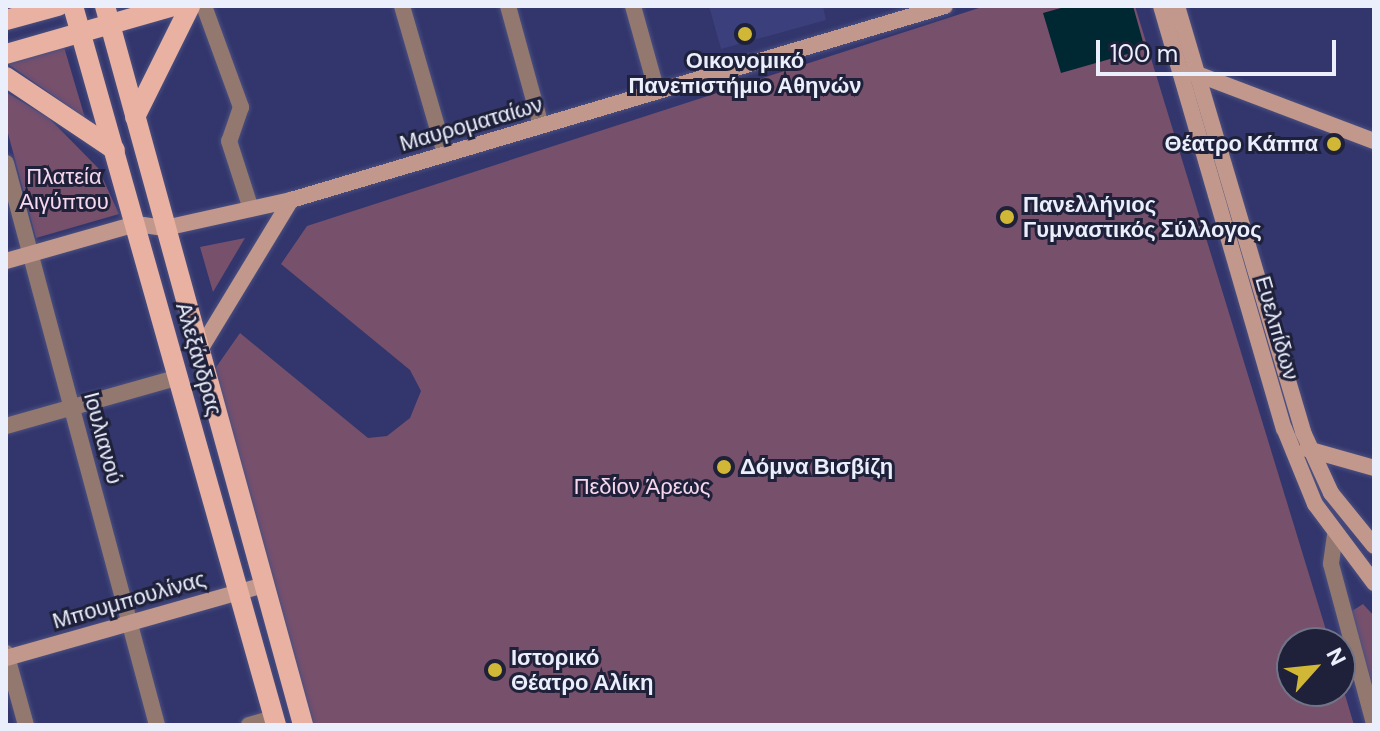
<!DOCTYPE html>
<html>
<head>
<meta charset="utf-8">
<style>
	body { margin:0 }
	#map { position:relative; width:1380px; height:731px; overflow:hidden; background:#32366c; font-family:"DM Sans",sans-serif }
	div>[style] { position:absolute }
	.built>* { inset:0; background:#3b3f7c }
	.green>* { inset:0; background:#77506c }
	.water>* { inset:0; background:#002832 }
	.roads { filter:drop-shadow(0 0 2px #4c5080) drop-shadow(0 0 2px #4c5080) }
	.street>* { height:16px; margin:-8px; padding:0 8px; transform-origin:8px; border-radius:8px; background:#937870 }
	.secondary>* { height:16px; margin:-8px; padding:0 8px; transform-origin:8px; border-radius:8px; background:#c3988c }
	.primary>* { height:20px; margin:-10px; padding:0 10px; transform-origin:10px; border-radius:10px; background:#e8b1a1 }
	.dots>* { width:22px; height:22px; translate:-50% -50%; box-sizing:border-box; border:4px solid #1f213a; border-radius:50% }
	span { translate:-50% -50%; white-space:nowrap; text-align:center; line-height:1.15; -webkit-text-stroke:6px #1f213a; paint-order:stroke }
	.poi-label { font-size:22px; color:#ebeefb; font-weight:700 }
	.right { translate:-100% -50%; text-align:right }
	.left { translate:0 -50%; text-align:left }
	.street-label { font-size:22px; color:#ebeefb }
	.park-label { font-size:22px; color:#f7d8ed }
	.frame { position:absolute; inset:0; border:8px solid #ebeefb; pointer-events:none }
	.north { position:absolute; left:1276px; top:627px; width:80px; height:80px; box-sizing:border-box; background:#1f213a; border:2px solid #717387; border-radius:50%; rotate:63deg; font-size:22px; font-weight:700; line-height:32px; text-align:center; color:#ebeefb }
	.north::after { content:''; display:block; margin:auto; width:28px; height:36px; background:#d1b736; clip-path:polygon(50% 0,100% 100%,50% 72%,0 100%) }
	.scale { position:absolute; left:1096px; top:40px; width:240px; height:36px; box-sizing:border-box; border:4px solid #ebeefb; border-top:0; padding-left:10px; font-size:24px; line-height:28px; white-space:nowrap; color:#ebeefb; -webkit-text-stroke:6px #1f213a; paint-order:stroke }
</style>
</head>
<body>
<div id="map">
	<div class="built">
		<i style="clip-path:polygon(709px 6px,823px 6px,826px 20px,721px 49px)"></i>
	</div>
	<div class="green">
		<i style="clip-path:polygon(985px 6px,1135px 6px,1330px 643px,1292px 643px,1292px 691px,1340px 691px,1340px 678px,1354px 725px,310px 725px,212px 373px,240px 333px,368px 438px,387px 436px,410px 418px,421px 391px,410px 370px,281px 264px,307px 226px)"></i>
		<i style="clip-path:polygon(64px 47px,85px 118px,8px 64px)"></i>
		<i style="clip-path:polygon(6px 92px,49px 118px,98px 168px,119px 214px,36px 238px,6px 126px)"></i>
		<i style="clip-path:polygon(245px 238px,213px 292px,200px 247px)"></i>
		<i style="clip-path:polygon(1363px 604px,1374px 616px,1374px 692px,1352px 611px)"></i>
	</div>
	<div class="water">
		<i style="clip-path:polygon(1068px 6px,1133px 6px,1145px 49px,1061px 73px,1043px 13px)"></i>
	</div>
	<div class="roads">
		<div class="street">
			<i style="left:204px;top:6px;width:108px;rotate:69.9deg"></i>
			<i style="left:241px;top:107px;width:36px;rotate:109deg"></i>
			<i style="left:229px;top:141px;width:71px;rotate:72.1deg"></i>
			<i style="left:402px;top:6px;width:154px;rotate:73.8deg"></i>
			<i style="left:508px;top:6px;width:124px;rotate:74.6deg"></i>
			<i style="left:633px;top:6px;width:89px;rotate:74.4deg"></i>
			<i style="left:6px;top:163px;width:582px;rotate:74.96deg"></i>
			<i style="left:6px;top:426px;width:180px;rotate:-15.8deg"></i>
			<i style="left:1335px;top:535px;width:29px;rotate:98deg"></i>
			<i style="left:1331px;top:564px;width:165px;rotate:74.9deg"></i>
			<i style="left:6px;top:653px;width:75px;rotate:74.5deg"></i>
			<i style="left:249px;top:725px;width:26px;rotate:-16deg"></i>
		</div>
		<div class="secondary">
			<i style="left:1161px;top:6px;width:440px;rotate:73.8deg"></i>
			<i style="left:1284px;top:428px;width:82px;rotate:67.8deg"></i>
			<i style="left:1315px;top:504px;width:99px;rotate:53.2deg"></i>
			<i style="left:1177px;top:6px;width:444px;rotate:73.5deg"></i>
			<i style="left:1303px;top:432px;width:67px;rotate:65.3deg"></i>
			<i style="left:1331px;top:493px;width:68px;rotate:50.9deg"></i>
			<i style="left:1192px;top:72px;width:195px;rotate:20.8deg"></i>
			<i style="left:6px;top:261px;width:135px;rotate:-15.9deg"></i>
			<i style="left:136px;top:224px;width:29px;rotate:8deg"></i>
			<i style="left:165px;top:228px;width:129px;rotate:-12.5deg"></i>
			<i style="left:291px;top:200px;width:682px;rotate:-16.52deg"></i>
			<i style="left:198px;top:353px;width:179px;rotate:-58.7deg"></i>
			<i style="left:1307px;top:449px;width:70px;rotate:15.8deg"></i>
			<i style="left:6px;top:658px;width:268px;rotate:-15.8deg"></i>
		</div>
		<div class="primary">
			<i style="left:73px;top:6px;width:747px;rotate:74.23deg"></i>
			<i style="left:105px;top:6px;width:746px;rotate:74.6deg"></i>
			<i style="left:6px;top:20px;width:54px;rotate:-15.1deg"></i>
			<i style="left:6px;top:54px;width:174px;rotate:-16deg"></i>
			<i style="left:6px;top:77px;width:131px;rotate:33.8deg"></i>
			<i style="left:135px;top:117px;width:124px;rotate:-63.6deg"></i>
		</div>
	</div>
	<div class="dots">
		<i style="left:745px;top:34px;background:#d1b736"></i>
		<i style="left:1334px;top:144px;background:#d1b736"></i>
		<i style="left:1007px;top:217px;background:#d1b736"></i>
		<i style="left:724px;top:467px;background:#d1b736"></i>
		<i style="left:495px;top:670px;background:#d1b736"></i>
	</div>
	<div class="poi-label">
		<span style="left:745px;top:73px">Οικονομικό<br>Πανεπιστήμιο Αθηνών</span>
		<span class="right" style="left:1318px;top:144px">Θέατρο Κάππα</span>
		<span class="left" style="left:1023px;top:217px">Πανελλήνιος<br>Γυμναστικός Σύλλογος</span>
		<span class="left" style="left:740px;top:467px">Δόμνα Βισβίζη</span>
		<span class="left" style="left:511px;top:670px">Ιστορικό<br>Θέατρο Αλίκη</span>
	</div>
	<div class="street-label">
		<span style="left:471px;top:124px;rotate:-16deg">Μαυροματαίων</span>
		<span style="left:1277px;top:328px;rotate:74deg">Ευελπίδων</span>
		<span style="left:199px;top:359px;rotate:74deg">Αλεξάνδρας</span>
		<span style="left:103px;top:438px;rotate:75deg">Ιουλιανού</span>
		<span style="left:129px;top:600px;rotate:-16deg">Μπουμπουλίνας</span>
	</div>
	<div class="park-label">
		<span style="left:64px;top:189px">Πλατεία<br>Αιγύπτου</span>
		<span style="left:642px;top:487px">Πεδίον Άρεως</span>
	</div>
	<div class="frame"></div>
	<div class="north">N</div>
	<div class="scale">100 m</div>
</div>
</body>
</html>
